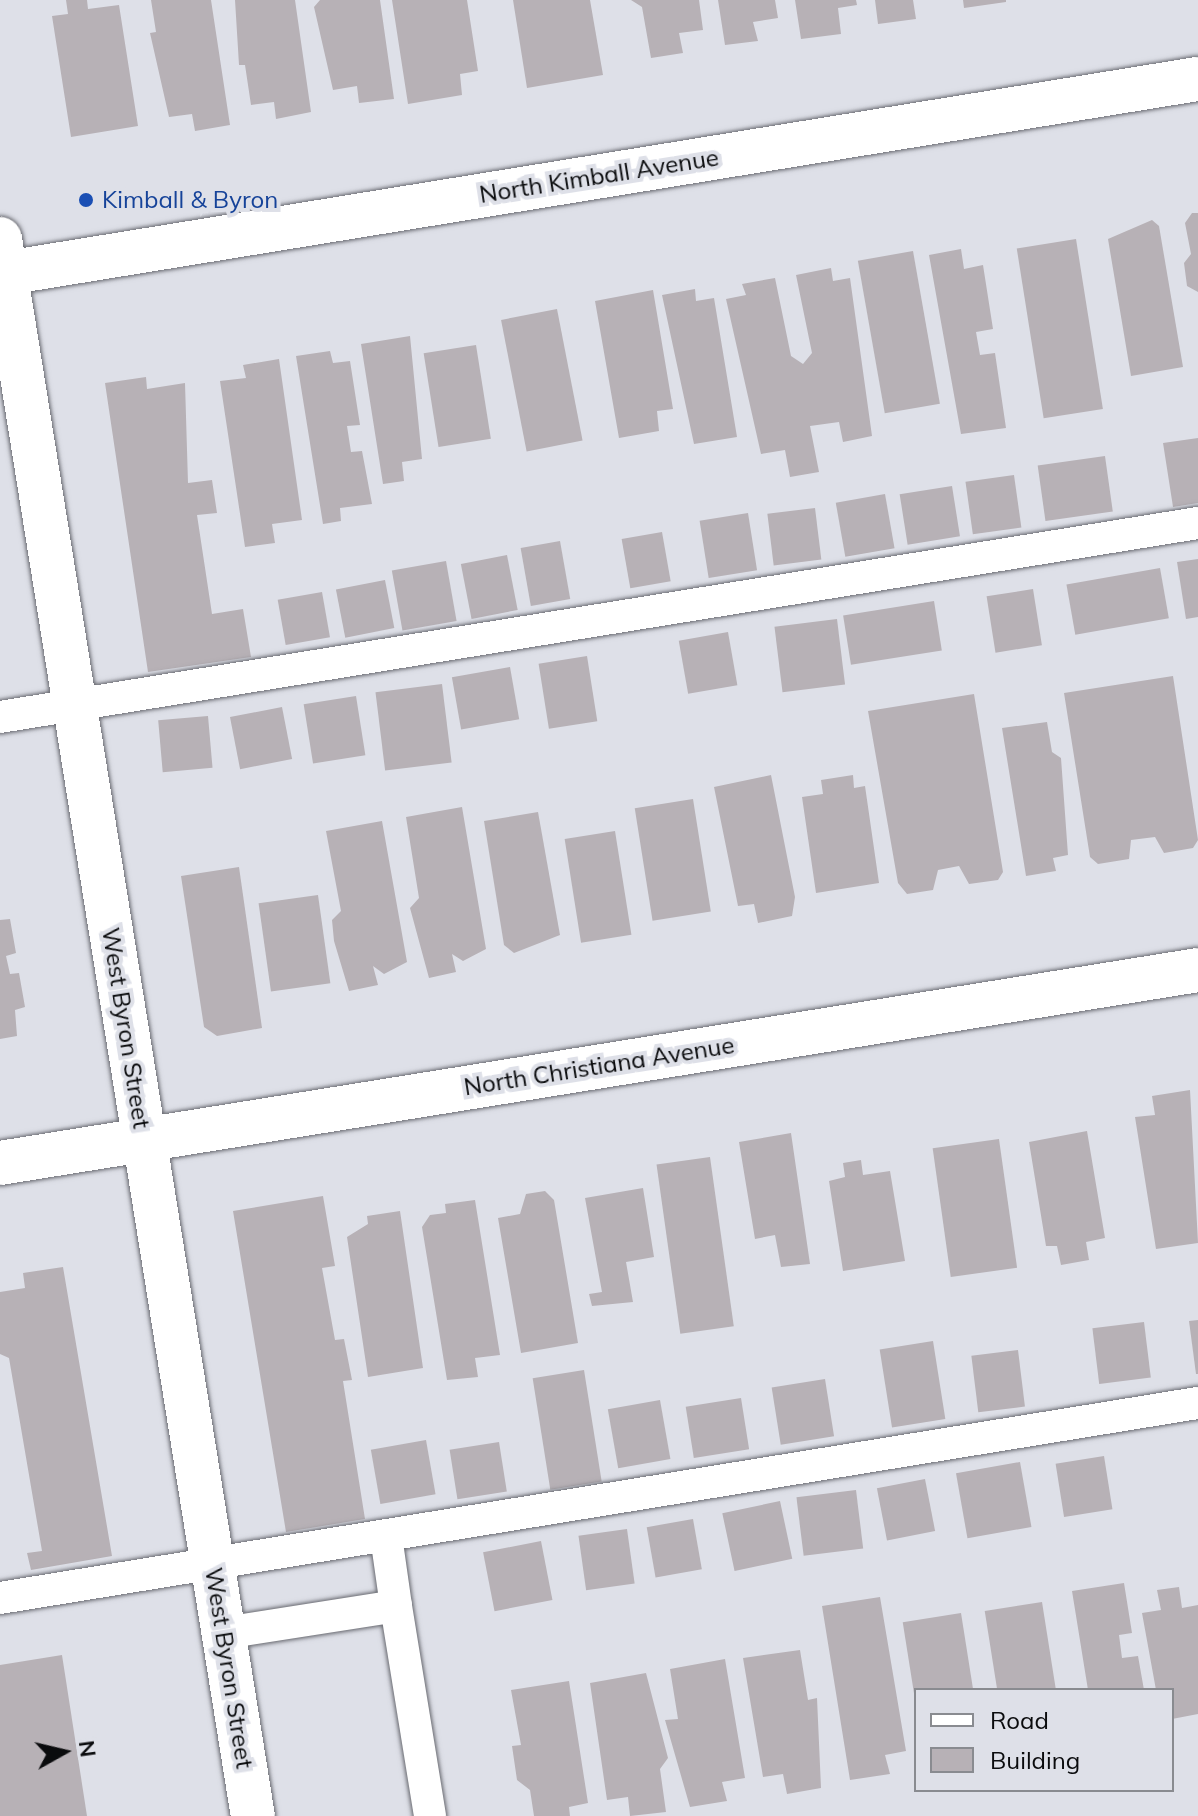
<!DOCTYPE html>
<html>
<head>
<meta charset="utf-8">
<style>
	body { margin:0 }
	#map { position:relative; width:1198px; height:1816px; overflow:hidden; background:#dee0e8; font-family:Mulish,sans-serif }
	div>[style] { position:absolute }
	.building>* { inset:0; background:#b7b1b6; transform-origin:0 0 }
	.roads { filter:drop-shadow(0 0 2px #696a71) drop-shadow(0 0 2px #696a71) }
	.service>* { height:32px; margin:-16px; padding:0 16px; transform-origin:16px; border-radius:16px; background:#fff }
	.minor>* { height:44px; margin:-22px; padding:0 22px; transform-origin:22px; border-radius:22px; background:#fff }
	.tertiary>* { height:44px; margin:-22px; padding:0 22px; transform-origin:22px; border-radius:22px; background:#fff }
	.dots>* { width:22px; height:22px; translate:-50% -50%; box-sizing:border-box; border:4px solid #dee0e8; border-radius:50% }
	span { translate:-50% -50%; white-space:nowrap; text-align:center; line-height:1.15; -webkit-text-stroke:8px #dee0e8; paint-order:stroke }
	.street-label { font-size:24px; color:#0a0b0d }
	.transit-label { font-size:24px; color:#164399 }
	.left { translate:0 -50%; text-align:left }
	.legend { position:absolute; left:914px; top:1688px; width:260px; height:104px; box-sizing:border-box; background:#dee0e8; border:2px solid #898b90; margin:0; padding:10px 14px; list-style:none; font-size:24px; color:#0a0b0d }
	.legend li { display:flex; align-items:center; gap:16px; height:40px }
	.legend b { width:40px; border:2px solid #898b90 }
	.north { position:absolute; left:24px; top:1712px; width:80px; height:80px; -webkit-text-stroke:6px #dee0e8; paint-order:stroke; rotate:82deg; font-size:22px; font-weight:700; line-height:32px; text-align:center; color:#0a0b0d }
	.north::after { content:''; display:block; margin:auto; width:28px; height:36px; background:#0a0b0d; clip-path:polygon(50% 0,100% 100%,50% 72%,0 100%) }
</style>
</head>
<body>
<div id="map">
	<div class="building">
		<i style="clip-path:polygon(66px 0,87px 0,88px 9px,119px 5px,138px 126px,71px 137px,52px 16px,68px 14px)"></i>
		<i style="clip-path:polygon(151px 0,211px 0,230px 125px,195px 131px,192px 114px,169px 117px,150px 33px,156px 32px)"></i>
		<i style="clip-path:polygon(235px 0,295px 0,311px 112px,276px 119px,274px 102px,251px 105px,245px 65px,239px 65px)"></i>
		<i style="clip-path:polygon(320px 0,380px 0,394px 99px,359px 103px,357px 86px,333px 90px,314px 7px)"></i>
		<i style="clip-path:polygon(392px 0,467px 0,478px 71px,460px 74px,462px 95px,408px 104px)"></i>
		<i style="clip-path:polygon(513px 0,590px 0,603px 75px,527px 88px)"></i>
		<i style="clip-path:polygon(631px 0,699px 0,703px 30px,679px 33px,683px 53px,651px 58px,642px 7px)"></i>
		<i style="clip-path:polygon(718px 0,775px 0,778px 18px,753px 22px,758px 41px,725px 45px)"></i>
		<i style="clip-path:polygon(795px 0,856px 0,857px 5px,838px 8px,841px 34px,801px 39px)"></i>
		<i style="clip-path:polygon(875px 0,913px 0,916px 19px,878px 24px)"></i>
		<i style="clip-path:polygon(963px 0,1006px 0,1006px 2px,964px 8px)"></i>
		<i style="clip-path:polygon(1192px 213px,1198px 213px,1198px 292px,1187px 286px,1184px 263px,1191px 254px,1185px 223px)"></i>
		<i style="clip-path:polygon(1152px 220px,1159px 226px,1183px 367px,1131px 376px,1108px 239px)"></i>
		<i style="left:1076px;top:239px;width:172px;height:60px;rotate:81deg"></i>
		<i style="clip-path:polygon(961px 249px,964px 269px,983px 265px,993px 329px,976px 332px,980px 355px,995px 353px,1006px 428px,961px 434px,929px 255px)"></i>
		<i style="left:913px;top:251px;width:155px;height:56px;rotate:80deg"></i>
		<i style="clip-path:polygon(831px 268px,833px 281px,850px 278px,872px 436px,843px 442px,839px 422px,810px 426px,819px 472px,790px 477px,785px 450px,761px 454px,726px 299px,746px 295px,742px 284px,775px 278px,791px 356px,803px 364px,812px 353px,796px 275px)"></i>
		<i style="clip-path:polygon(695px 289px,696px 301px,714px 298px,737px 437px,694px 444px,662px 295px)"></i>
		<i style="clip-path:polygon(653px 290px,673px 409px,657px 411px,659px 431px,619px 438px,595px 301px)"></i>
		<i style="left:557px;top:309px;width:134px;height:57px;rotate:79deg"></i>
		<i style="clip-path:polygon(410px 336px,422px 459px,402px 462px,404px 481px,383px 484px,361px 344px)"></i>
		<i style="left:476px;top:345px;width:95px;height:53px;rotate:81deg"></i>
		<i style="clip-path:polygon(330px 351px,333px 363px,350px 361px,360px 425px,347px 426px,351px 452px,362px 451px,372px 504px,340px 508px,341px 521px,323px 524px,296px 356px)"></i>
		<i style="clip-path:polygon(279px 359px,302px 520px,272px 524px,275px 543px,245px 547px,220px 381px,246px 378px,243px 365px)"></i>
		<i style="clip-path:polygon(146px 377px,147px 389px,185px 383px,188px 483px,212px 480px,217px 513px,197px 515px,212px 614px,243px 609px,251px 657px,148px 672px,105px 383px)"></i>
		<i style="clip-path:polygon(1198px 438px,1198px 503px,1173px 507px,1163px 443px)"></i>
		<i style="left:1105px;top:456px;width:56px;height:68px;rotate:82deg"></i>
		<i style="left:1014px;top:475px;width:53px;height:49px;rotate:82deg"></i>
		<i style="left:952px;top:486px;width:51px;height:53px;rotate:81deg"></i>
		<i style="left:885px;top:494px;width:55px;height:50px;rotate:80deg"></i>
		<i style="left:815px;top:508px;width:52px;height:48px;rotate:83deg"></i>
		<i style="left:748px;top:513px;width:58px;height:49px;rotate:81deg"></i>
		<i style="left:662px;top:532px;width:50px;height:41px;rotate:80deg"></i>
		<i style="left:560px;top:541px;width:59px;height:40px;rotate:80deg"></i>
		<i style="left:507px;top:555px;width:56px;height:47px;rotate:79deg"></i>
		<i style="clip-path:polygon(1198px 559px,1198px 617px,1186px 619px,1177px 562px)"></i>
		<i style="left:446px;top:561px;width:61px;height:55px;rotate:80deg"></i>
		<i style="left:1160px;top:568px;width:51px;height:95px;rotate:80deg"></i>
		<i style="left:385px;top:580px;width:49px;height:50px;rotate:79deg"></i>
		<i style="left:1033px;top:589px;width:57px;height:47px;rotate:81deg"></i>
		<i style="left:322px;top:592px;width:46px;height:45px;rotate:80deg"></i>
		<i style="left:934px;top:601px;width:50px;height:92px;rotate:81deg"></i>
		<i style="left:837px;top:619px;width:66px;height:63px;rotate:83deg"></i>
		<i style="left:728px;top:632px;width:54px;height:50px;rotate:80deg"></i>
		<i style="left:587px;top:656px;width:66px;height:49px;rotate:81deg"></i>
		<i style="left:510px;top:667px;width:53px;height:59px;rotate:80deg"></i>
		<i style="clip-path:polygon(1173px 676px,1198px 840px,1193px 848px,1164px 853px,1155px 837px,1131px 840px,1129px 859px,1098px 864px,1090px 857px,1064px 693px)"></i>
		<i style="left:442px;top:684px;width:79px;height:67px;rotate:83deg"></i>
		<i style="clip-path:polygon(974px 694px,1003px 872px,998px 880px,969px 884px,959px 866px,938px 870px,933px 890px,907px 894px,898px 883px,868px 711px)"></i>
		<i style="left:356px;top:696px;width:60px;height:53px;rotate:81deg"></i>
		<i style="left:282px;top:707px;width:53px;height:53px;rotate:79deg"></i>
		<i style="left:208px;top:716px;width:52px;height:50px;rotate:85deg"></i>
		<i style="clip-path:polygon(1047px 722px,1052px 752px,1061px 758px,1068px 855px,1053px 858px,1056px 871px,1026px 876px,1002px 728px)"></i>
		<i style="clip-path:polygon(771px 775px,795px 897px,792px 916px,758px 923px,754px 904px,738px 906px,714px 787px)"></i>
		<i style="clip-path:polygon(853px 775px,854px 788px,865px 786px,879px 883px,816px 893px,802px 797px,823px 794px,821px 780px)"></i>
		<i style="left:693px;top:799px;width:114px;height:59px;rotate:81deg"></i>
		<i style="clip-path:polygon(462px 807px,486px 949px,463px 961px,452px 954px,456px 972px,429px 978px,410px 908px,419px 898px,406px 817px)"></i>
		<i style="clip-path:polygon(538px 812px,560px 935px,514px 953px,504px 945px,484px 821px)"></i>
		<i style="clip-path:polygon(382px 821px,407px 962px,384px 974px,373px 966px,378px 985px,349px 991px,334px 941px,332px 920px,341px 911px,326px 831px)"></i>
		<i style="left:615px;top:831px;width:105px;height:51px;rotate:81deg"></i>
		<i style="clip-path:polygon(239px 867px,262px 1028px,217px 1036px,204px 1027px,181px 876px)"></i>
		<i style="left:318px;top:895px;width:89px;height:60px;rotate:82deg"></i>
		<i style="clip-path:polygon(10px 919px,16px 953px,6px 956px,10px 974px,19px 973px,25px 1007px,15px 1010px,17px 1036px,0 1039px,0 920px)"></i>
		<i style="clip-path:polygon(1190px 1090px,1198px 1243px,1156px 1249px,1135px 1117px,1155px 1115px,1152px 1096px)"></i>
		<i style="clip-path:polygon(1087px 1131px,1105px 1238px,1086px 1242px,1089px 1260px,1061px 1265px,1057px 1246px,1046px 1246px,1029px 1142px)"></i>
		<i style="clip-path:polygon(791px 1133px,810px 1264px,781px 1267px,775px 1235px,755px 1239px,739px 1142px)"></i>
		<i style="left:999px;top:1139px;width:130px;height:67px;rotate:82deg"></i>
		<i style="left:710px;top:1157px;width:171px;height:54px;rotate:82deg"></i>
		<i style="clip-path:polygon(861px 1160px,863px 1175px,890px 1171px,905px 1261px,843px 1271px,829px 1181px,845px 1177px,843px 1163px)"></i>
		<i style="clip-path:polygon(643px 1188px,654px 1257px,626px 1262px,633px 1302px,592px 1306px,589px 1294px,602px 1292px,585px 1198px)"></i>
		<i style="clip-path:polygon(545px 1191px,554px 1200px,578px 1343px,521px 1353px,498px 1218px,520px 1214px,526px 1194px)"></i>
		<i style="clip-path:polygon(323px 1196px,335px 1266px,322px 1268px,335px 1340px,344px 1339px,352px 1380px,343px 1381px,365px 1519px,286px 1532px,233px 1211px)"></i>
		<i style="clip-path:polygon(475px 1200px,500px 1355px,475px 1358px,478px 1377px,447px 1380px,422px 1227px,430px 1215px,446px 1213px,445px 1204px)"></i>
		<i style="clip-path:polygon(400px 1211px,423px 1368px,368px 1377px,347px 1237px,368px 1224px,367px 1216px)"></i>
		<i style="clip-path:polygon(63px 1267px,112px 1556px,31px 1570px,27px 1553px,42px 1551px,9px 1358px,0 1354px,0 1292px,25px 1288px,23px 1273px)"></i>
		<i style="clip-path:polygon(1198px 1320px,1198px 1374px,1196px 1374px,1189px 1321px)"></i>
		<i style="left:1144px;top:1322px;width:56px;height:52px;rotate:83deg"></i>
		<i style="left:933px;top:1341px;width:79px;height:54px;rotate:81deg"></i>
		<i style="left:1018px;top:1350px;width:57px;height:47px;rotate:83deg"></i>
		<i style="left:584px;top:1370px;width:113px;height:52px;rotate:81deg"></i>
		<i style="left:825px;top:1379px;width:58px;height:54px;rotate:81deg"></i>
		<i style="left:741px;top:1398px;width:52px;height:56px;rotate:81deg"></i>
		<i style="left:660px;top:1400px;width:60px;height:53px;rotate:80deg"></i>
		<i style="left:426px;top:1440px;width:55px;height:56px;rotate:80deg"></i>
		<i style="left:499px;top:1442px;width:50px;height:50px;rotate:81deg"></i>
		<i style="left:1104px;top:1456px;width:54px;height:49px;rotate:81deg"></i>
		<i style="left:1020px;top:1462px;width:66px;height:65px;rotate:80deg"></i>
		<i style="left:925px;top:1479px;width:53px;height:49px;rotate:79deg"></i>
		<i style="left:856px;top:1490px;width:59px;height:60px;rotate:83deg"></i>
		<i style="left:780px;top:1501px;width:59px;height:59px;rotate:78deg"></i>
		<i style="left:693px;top:1519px;width:51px;height:47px;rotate:80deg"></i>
		<i style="left:627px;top:1529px;width:55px;height:49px;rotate:82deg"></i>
		<i style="left:541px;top:1541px;width:60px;height:59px;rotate:79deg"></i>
		<i style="clip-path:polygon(1124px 1583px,1132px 1633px,1119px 1635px,1122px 1658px,1138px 1656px,1144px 1690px,1088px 1690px,1072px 1591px)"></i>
		<i style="clip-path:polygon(1179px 1587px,1182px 1608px,1198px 1605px,1198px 1714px,1172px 1719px,1172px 1690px,1156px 1690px,1142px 1613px,1161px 1610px,1157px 1590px)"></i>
		<i style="clip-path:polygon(880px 1597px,906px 1751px,885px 1755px,890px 1774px,850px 1780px,822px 1606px)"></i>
		<i style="left:1042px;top:1602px;width:89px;height:58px;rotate:81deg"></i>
		<i style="left:961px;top:1613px;width:78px;height:59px;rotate:81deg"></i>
		<i style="clip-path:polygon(800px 1650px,808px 1700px,817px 1698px,821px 1788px,787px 1794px,783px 1774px,763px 1777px,743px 1658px)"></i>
		<i style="clip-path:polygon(62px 1655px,87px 1816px,0 1816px,0 1665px)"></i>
		<i style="clip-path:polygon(725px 1659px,745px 1778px,722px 1782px,727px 1801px,690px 1807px,665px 1720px,678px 1719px,670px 1669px)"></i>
		<i style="clip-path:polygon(646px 1673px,668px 1758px,660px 1769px,666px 1812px,630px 1816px,628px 1797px,607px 1800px,590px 1683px)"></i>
		<i style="clip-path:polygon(569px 1681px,588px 1803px,569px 1807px,570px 1816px,534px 1816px,530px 1790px,517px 1780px,512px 1746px,521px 1745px,511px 1690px)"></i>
	</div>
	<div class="roads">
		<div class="service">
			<i style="left:0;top:717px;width:1214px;rotate:-9.2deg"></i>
			<i style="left:0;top:1598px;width:1214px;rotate:-9.25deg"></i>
			<i style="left:396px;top:1606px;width:213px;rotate:80.8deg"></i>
			<i style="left:224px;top:1633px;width:174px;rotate:-8.9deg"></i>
			<i style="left:396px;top:1606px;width:71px;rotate:-98.1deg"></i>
		</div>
		<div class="minor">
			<i style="left:0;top:239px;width:1597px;rotate:80.89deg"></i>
			<i style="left:0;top:1163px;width:1213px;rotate:-9.15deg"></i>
		</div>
		<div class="tertiary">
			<i style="left:0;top:274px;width:1214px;rotate:-9.25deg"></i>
		</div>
	</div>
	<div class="dots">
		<i style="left:86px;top:200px;background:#1a4fb4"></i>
	</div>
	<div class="street-label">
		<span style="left:599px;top:176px;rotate:-9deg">North Kimball Avenue</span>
		<span style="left:126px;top:1028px;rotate:81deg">West Byron Street</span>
		<span style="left:599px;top:1066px;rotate:-9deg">North Christiana Avenue</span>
		<span style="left:229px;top:1668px;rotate:81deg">West Byron Street</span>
	</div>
	<div class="transit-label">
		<span class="left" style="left:102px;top:200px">Kimball &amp; Byron</span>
	</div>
	<ul class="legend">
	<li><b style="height:10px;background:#fff"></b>Road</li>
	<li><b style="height:22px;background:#b7b1b6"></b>Building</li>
	</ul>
	<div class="north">N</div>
</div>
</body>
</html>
